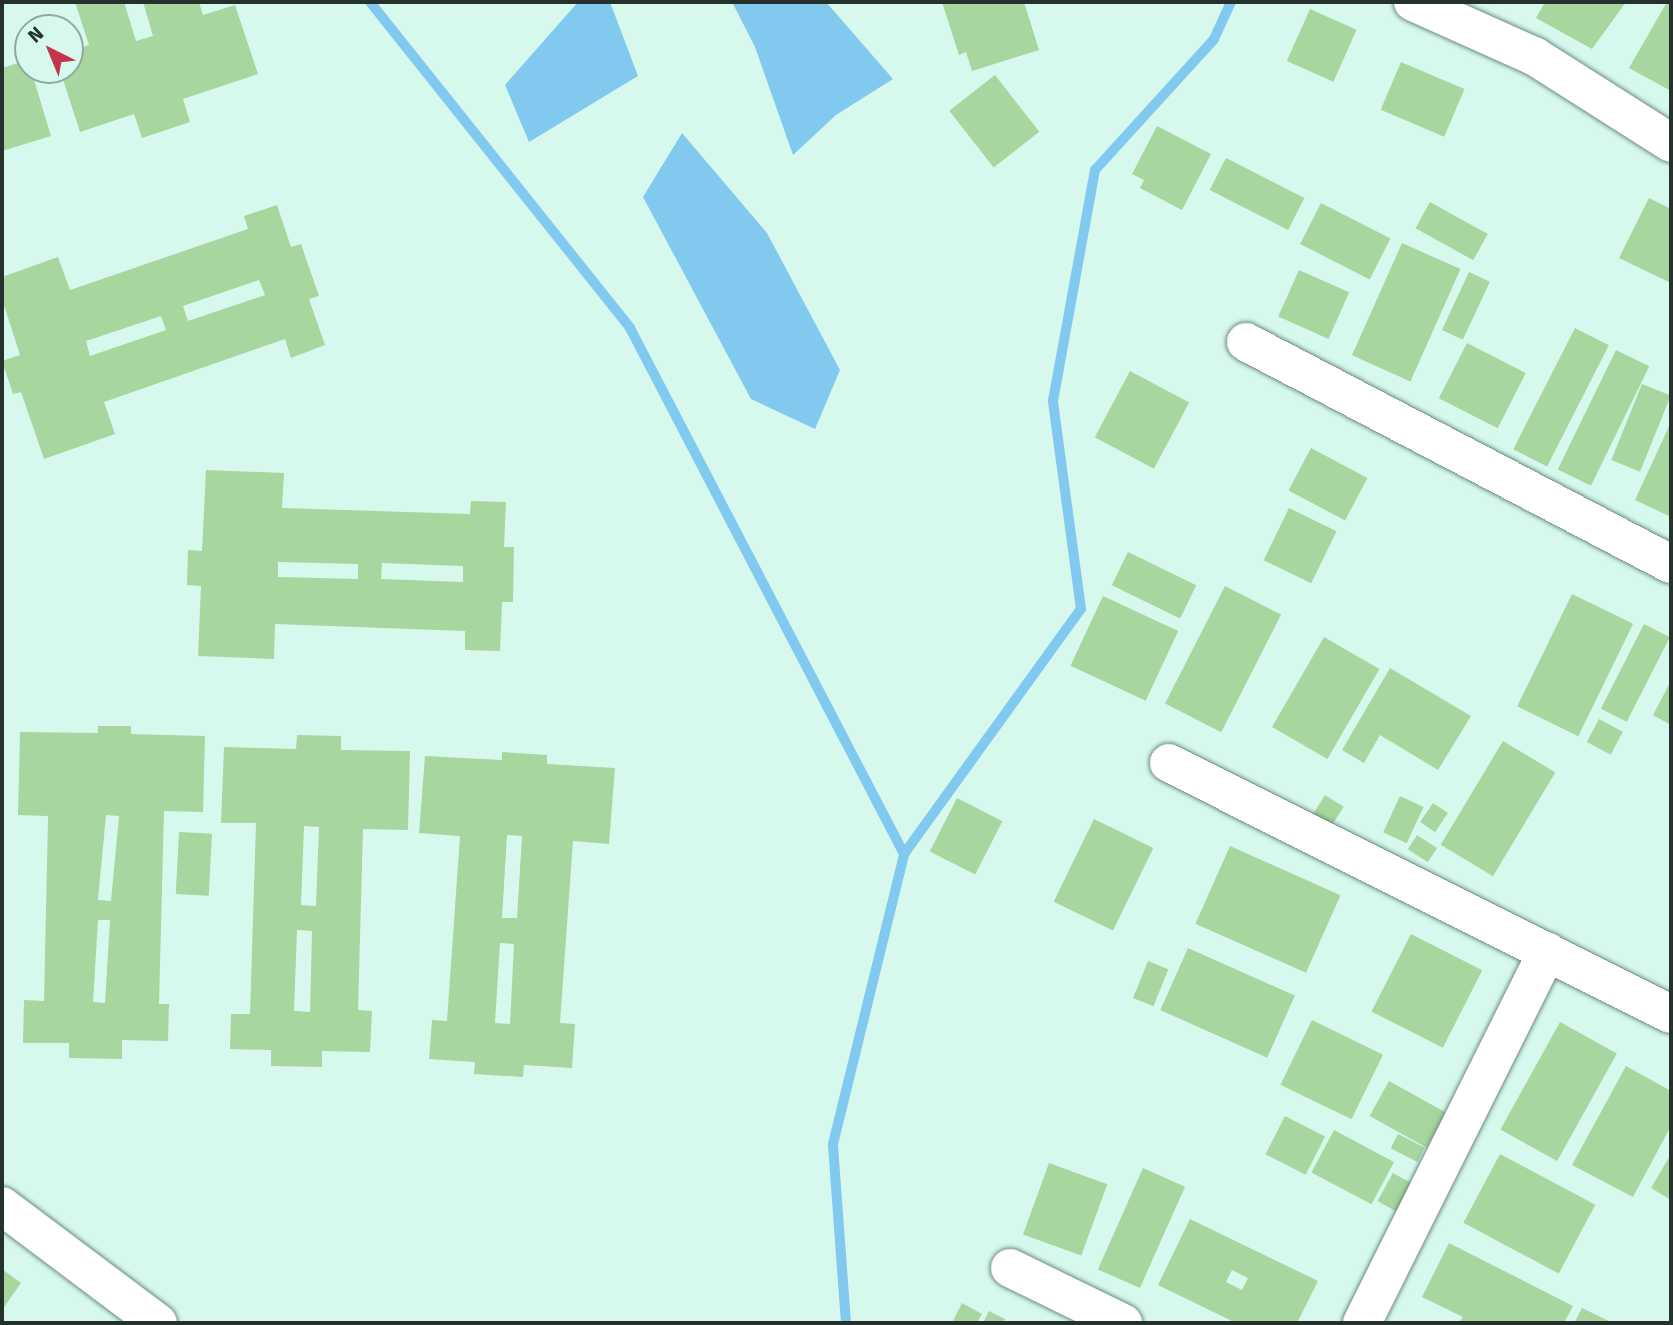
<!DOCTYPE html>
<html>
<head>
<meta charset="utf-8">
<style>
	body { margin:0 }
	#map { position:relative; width:1673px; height:1325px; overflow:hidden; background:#d7f9ed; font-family:"Fira Sans",sans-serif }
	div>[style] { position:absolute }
	.water>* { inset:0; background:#82c9f0 }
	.stream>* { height:10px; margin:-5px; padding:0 5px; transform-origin:5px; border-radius:5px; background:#82c9f0 }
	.building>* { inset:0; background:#a7d69e; transform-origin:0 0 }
	.roads { filter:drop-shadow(0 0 2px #6c8b80) drop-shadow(0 0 2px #6c8b80) }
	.street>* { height:38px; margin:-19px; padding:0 19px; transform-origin:19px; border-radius:19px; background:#fff }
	span { translate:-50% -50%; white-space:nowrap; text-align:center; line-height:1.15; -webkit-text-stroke:5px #d7f9ed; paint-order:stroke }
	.frame { position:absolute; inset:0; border:4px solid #24312c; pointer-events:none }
	.north { position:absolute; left:14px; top:14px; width:70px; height:70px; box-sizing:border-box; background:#d7f9ed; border:2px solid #8fa9a0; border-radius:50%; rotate:317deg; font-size:19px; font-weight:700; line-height:28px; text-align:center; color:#24312c }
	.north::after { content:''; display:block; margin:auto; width:24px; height:32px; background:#c4344c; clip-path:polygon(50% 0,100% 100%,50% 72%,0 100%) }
</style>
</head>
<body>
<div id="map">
	<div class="water">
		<i style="clip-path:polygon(578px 2px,610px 2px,638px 76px,529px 142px,505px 85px)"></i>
		<i style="clip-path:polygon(732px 2px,826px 2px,893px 79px,836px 115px,793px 155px,755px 47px)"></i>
		<i style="clip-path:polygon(682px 133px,767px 233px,840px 370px,815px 429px,751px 399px,643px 197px)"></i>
	</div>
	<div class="stream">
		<i style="left:370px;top:2px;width:417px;rotate:51.4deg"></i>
		<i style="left:630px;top:328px;width:593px;rotate:62.48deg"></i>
		<i style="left:846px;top:1323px;width:179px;rotate:-94.2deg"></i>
		<i style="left:833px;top:1144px;width:299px;rotate:-76.2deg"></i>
		<i style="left:904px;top:854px;width:302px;rotate:-54.2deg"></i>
		<i style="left:1081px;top:609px;width:210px;rotate:-97.7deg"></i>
		<i style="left:1053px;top:401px;width:235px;rotate:-79.7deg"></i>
		<i style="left:1095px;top:170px;width:177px;rotate:-47.7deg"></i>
		<i style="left:1214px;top:39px;width:41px;rotate:-65.3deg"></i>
	</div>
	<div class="building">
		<i style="clip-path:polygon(75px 2px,124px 2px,136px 41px,153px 36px,143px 2px,199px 2px,203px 15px,235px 5px,258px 74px,183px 99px,190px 122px,142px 138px,134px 114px,80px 132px,60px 70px,70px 70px,70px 51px,89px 45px)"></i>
		<i style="clip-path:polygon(942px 2px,1024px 2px,1039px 50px,972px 71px,966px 52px,959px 55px)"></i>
		<i style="clip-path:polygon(1545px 2px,1626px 2px,1592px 49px,1536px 18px)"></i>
		<i style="clip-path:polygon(1667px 2px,1671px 2px,1671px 91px,1629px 68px)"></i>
		<i style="left:1310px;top:9px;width:51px;height:57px;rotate:24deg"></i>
		<i style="clip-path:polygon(28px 60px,51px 136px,2px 151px,2px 68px)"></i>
		<i style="left:1401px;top:62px;width:69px;height:52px;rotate:23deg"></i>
		<i style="left:995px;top:75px;width:72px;height:58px;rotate:52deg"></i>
		<i style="clip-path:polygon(1157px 126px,1211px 154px,1182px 210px,1140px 188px,1144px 180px,1132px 174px)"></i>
		<i style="left:1226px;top:158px;width:88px;height:36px;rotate:27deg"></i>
		<i style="clip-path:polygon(1649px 198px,1671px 209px,1671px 283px,1619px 258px)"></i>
		<i style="left:1430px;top:202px;width:66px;height:30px;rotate:29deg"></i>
		<i style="left:1321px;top:203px;width:78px;height:46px;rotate:27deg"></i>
		<i style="clip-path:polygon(evenodd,277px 205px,291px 247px,301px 244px,319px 296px,309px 299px,325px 345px,291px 358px,285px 339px,104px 402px,115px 434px,44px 459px,21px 392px,13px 394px,2px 361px,20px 355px,2px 299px,2px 277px,58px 257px,70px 290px,248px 229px,244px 216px,277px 205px,259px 280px,265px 295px,188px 321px,183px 306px,259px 280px,277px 205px,161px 316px,166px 330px,90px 356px,86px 341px,161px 316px)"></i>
		<i style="left:1402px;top:243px;width:64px;height:123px;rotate:24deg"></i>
		<i style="left:1299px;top:270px;width:55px;height:51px;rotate:24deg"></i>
		<i style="left:1469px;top:272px;width:23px;height:64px;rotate:25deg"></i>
		<i style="left:1575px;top:328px;width:38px;height:136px;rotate:27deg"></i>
		<i style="left:1467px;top:343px;width:66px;height:62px;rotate:27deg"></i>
		<i style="left:1616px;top:350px;width:37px;height:133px;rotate:26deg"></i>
		<i style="left:1130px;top:371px;width:67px;height:75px;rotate:28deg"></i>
		<i style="left:1642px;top:384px;width:31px;height:82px;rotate:22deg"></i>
		<i style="clip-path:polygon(1671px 422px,1671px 517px,1635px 500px)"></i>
		<i style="left:1311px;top:448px;width:64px;height:48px;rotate:28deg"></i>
		<i style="clip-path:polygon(evenodd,206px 470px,284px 473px,282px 508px,470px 514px,471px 501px,506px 502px,504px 547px,514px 547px,513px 602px,502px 602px,500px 651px,465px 650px,465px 631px,275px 624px,274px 659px,198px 656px,201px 586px,187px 585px,188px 550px,202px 551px,206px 470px,278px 562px,358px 564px,358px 579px,278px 577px,278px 562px,206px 470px,382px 563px,463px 566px,463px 582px,381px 579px,382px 563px)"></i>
		<i style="left:1289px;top:508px;width:53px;height:58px;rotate:26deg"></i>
		<i style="left:1128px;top:552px;width:76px;height:37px;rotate:26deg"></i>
		<i style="left:1225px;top:586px;width:63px;height:132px;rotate:27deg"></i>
		<i style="left:1572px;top:594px;width:68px;height:125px;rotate:26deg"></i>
		<i style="left:1103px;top:596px;width:83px;height:77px;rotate:25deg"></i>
		<i style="left:1644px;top:624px;width:29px;height:95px;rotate:27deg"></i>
		<i style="left:1324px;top:637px;width:64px;height:104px;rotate:30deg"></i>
		<i style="clip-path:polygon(1390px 668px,1471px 716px,1438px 770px,1380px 735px,1364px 763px,1342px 750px)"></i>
		<i style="clip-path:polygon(1671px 681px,1671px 725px,1653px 715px)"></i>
		<i style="left:1599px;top:719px;width:27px;height:26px;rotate:28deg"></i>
		<i style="clip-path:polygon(evenodd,98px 726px,131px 726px,131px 734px,205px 736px,203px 812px,164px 811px,159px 1004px,169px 1004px,168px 1041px,122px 1040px,122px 1059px,69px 1058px,69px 1043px,23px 1043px,24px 1000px,44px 1001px,48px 816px,18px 815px,20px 732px,98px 733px,98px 726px,106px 815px,119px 816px,111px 901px,98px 900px,106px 815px,98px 726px,98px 920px,110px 920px,105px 1003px,93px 1002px,98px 920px)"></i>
		<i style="clip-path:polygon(evenodd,297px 735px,341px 736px,341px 750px,410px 751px,408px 830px,363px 829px,358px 1010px,372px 1011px,370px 1052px,322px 1051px,322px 1067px,271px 1066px,271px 1050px,230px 1049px,231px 1014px,250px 1014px,256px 823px,221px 823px,224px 747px,296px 749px,297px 735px,304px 826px,319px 827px,316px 906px,301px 905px,304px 826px,297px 735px,297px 930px,312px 931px,310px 1012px,294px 1011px,297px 930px)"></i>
		<i style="left:1503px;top:741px;width:61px;height:121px;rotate:31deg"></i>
		<i style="clip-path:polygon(evenodd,502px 752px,547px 755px,547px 764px,615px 768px,609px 844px,573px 841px,560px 1023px,575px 1024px,572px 1068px,524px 1065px,523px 1077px,474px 1074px,475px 1062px,429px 1059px,432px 1020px,447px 1021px,460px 836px,419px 833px,425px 756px,502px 760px,502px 752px,507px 835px,522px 836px,517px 918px,502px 918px,507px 835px,502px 752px,500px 943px,514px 944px,510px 1024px,495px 1023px,500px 943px)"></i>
		<i style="left:1325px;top:795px;width:22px;height:22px;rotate:32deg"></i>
		<i style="left:1400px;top:796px;width:26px;height:40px;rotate:25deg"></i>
		<i style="left:957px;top:798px;width:51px;height:60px;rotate:27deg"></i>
		<i style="left:1433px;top:803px;width:18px;height:23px;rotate:34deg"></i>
		<i style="left:1094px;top:819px;width:66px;height:92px;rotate:26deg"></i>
		<i style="left:179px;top:832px;width:33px;height:62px;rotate:3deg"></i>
		<i style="left:1417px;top:835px;width:24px;height:17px;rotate:33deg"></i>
		<i style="left:1230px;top:846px;width:121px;height:85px;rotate:24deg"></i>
		<i style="left:1411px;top:934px;width:80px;height:87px;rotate:27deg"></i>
		<i style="left:1188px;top:948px;width:117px;height:68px;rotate:24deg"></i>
		<i style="left:1148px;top:961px;width:22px;height:40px;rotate:22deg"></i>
		<i style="left:1312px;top:1020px;width:79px;height:72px;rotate:26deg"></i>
		<i style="left:1560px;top:1022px;width:65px;height:123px;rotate:29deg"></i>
		<i style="clip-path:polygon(1626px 1066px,1671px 1091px,1671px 1126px,1633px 1197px,1572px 1165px)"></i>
		<i style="left:1389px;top:1081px;width:65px;height:40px;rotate:29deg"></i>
		<i style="left:1285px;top:1116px;width:45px;height:43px;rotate:27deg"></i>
		<i style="left:1334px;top:1130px;width:68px;height:48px;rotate:28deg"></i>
		<i style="left:1398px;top:1134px;width:30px;height:16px;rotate:27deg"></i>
		<i style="left:1500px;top:1154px;width:108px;height:78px;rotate:28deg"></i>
		<i style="clip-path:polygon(1671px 1154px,1671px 1200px,1651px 1188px)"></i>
		<i style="left:1049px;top:1163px;width:62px;height:76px;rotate:20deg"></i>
		<i style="left:1143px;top:1168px;width:46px;height:111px;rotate:24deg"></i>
		<i style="left:1393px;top:1173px;width:23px;height:32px;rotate:29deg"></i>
		<i style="clip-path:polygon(evenodd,1190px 1219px,1318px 1281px,1297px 1323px,1236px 1323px,1158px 1285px,1190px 1219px,1232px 1270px,1248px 1278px,1242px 1290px,1226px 1282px,1232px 1270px)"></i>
		<i style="clip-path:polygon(1449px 1243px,1573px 1306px,1564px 1323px,1459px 1323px,1463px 1317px,1422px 1297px)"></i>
		<i style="clip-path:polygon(2px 1269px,21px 1283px,2px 1310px)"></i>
		<i style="clip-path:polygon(962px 1303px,982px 1314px,977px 1323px,952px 1323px)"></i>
		<i style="clip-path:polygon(1582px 1308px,1613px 1323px,1574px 1323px)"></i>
		<i style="clip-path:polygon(989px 1311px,1005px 1319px,1003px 1323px,983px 1323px)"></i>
	</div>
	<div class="roads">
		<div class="street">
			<i style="left:1413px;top:2px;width:133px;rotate:24.1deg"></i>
			<i style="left:1534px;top:56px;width:162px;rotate:32.4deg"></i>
			<i style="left:1246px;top:342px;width:479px;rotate:27.6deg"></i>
			<i style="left:1169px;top:763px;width:561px;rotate:26.57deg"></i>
			<i style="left:2px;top:1206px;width:195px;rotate:36.9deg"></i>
			<i style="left:1010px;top:1268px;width:126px;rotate:26deg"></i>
			<i style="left:1362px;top:1323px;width:415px;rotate:-63.5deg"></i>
		</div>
	</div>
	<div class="frame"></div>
	<div class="north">N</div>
</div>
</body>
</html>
